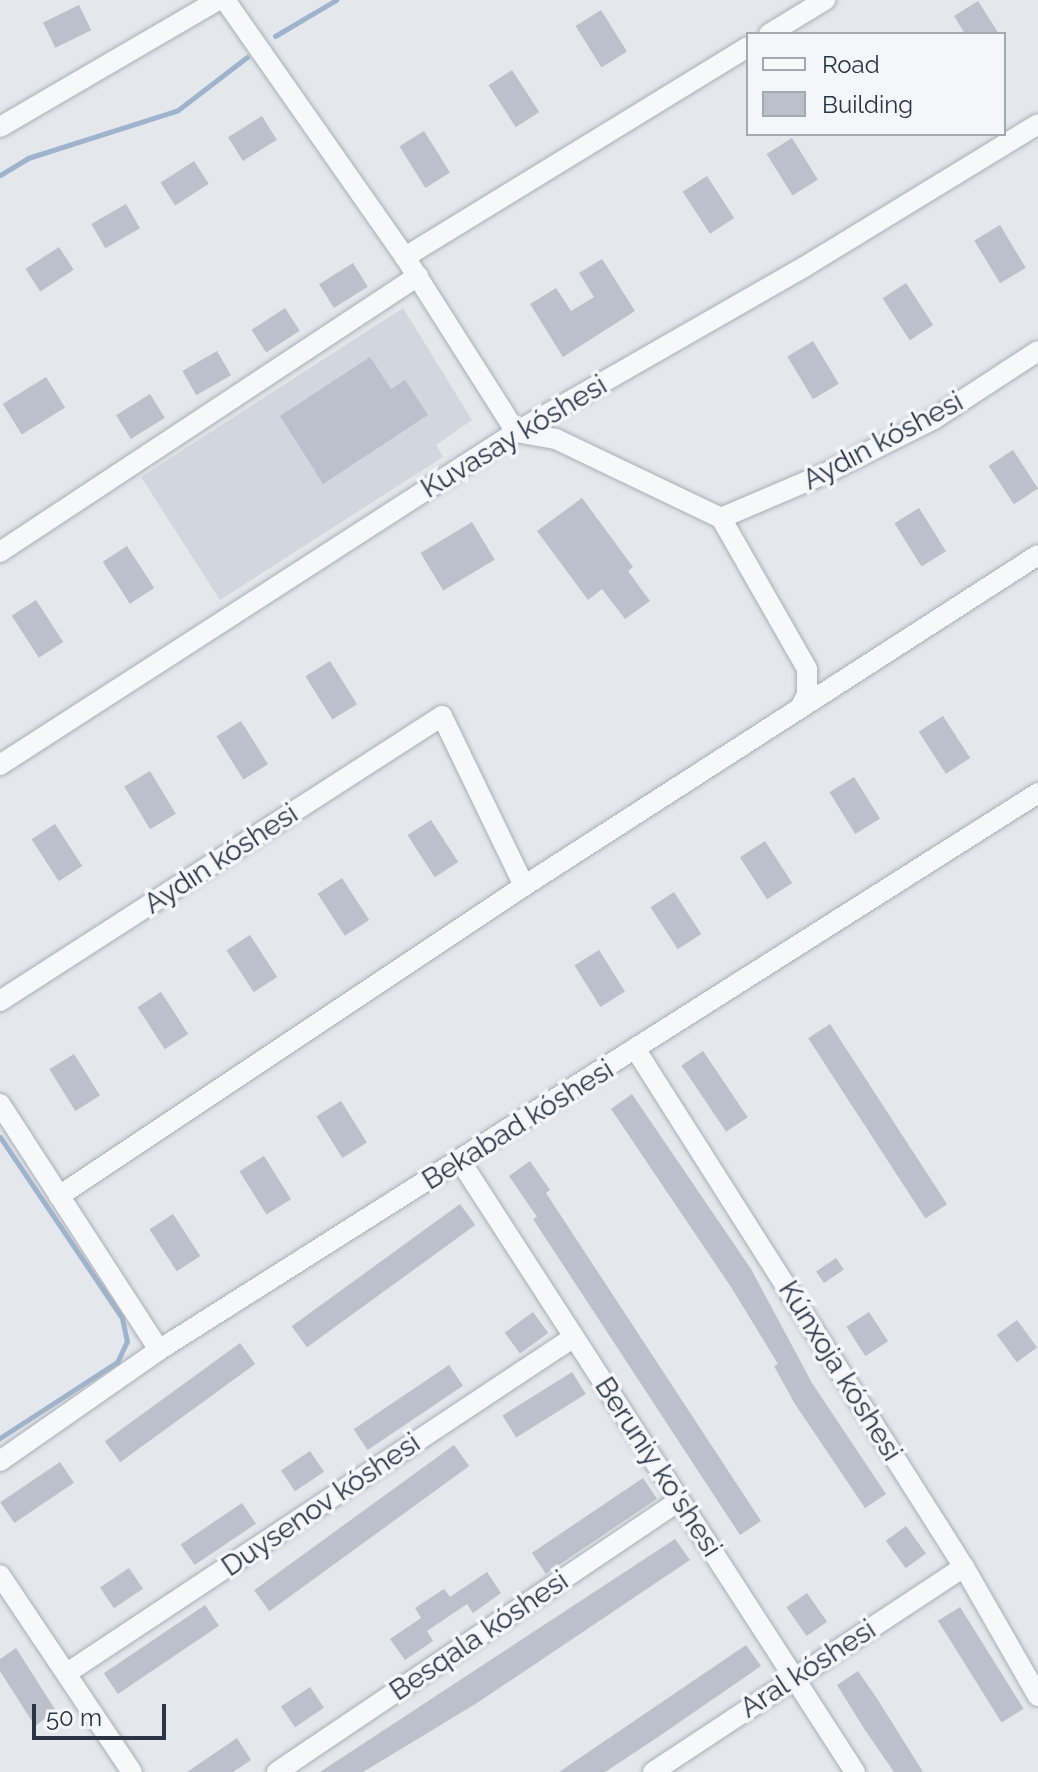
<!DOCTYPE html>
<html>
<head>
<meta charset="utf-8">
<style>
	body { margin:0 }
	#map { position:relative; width:1038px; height:1772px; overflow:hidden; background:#e4e7ec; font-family:Raleway,sans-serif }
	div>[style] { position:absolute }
	.built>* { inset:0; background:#d2d6de }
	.stream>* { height:5px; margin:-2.5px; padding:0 2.5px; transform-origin:2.5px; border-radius:2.5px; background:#9fb4cc }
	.building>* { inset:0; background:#bbc0ca; transform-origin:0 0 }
	.roads { filter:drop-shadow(0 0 2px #a9aeb7) drop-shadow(0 0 2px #a9aeb7) }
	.minor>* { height:20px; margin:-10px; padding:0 10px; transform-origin:10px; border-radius:10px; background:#f7f8fa }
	span { translate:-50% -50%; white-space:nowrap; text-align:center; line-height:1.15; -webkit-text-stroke:7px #f4f6f9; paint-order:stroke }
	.street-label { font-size:28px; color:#2b3445 }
	.legend { position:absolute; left:746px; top:32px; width:260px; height:104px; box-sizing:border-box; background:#f4f6f9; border:2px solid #a4a8b1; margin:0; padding:10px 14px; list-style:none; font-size:24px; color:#2b3445 }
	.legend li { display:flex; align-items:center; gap:16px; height:40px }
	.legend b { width:40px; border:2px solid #a4a8b1 }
	.scale { position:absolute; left:32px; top:1704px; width:134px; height:36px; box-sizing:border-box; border:4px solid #2b3445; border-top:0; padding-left:10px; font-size:24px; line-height:28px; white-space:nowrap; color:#2b3445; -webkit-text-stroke:6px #f4f6f9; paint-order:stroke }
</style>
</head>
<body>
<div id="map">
	<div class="built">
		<i style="clip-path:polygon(403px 308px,472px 420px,436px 445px,443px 457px,220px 600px,141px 477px)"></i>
	</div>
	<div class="stream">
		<i style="left:275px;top:36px;width:71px;rotate:-30.5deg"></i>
		<i style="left:0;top:175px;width:33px;rotate:-31deg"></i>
		<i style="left:28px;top:158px;width:157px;rotate:-17.7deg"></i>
		<i style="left:178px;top:110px;width:87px;rotate:-37.5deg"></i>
		<i style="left:0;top:1137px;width:218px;rotate:56deg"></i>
		<i style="left:122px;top:1318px;width:24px;rotate:78deg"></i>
		<i style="left:127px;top:1341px;width:23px;rotate:115deg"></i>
		<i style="left:117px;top:1362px;width:140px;rotate:147deg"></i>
	</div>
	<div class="building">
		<i style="clip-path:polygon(978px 1px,999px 34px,965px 34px,954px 16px)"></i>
		<i style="left:79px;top:5px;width:28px;height:40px;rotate:64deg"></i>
		<i style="left:601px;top:10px;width:49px;height:30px;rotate:58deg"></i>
		<i style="left:512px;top:70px;width:50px;height:28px;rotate:57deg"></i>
		<i style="left:262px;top:116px;width:28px;height:40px;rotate:58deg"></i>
		<i style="left:424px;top:131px;width:49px;height:29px;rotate:58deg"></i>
		<i style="left:792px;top:138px;width:49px;height:30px;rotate:58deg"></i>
		<i style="left:194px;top:161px;width:27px;height:40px;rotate:57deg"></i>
		<i style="left:707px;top:176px;width:50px;height:29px;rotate:57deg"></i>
		<i style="left:126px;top:204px;width:28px;height:40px;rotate:60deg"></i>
		<i style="left:1000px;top:225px;width:50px;height:30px;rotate:59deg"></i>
		<i style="left:59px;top:247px;width:27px;height:40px;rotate:57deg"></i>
		<i style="clip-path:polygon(602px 259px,635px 311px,563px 357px,530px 304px,556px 288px,571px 311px,594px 297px,579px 273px)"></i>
		<i style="left:353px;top:263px;width:28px;height:40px;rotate:58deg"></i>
		<i style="left:906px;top:283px;width:50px;height:28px;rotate:57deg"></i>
		<i style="left:285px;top:308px;width:27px;height:40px;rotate:57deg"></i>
		<i style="left:813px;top:341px;width:50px;height:30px;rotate:59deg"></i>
		<i style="left:217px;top:351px;width:28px;height:40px;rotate:60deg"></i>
		<i style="clip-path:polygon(370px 357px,391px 389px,405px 380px,428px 415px,323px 484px,280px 416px)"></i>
		<i style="left:46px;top:377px;width:36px;height:51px;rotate:58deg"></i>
		<i style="left:150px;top:394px;width:28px;height:40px;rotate:58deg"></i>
		<i style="left:1013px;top:450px;width:46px;height:29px;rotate:57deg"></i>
		<i style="clip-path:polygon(582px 498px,633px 567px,628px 571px,650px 601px,625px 619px,602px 589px,588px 600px,537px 531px)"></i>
		<i style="left:919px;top:508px;width:51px;height:29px;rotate:58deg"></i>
		<i style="left:472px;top:522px;width:44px;height:60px;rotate:59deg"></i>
		<i style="left:127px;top:546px;width:50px;height:29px;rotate:57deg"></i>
		<i style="left:36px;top:600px;width:50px;height:29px;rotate:57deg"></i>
		<i style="left:330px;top:661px;width:51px;height:29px;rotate:58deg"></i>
		<i style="left:943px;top:716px;width:50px;height:29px;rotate:57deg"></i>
		<i style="left:241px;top:721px;width:51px;height:29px;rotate:58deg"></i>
		<i style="left:150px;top:771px;width:50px;height:30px;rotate:59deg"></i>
		<i style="left:854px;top:777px;width:49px;height:29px;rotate:58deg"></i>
		<i style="left:431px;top:820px;width:50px;height:28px;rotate:57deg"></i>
		<i style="left:55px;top:824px;width:50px;height:28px;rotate:57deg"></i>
		<i style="left:765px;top:841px;width:50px;height:30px;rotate:57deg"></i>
		<i style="left:342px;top:878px;width:50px;height:29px;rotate:57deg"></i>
		<i style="left:674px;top:892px;width:50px;height:28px;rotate:57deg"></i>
		<i style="left:250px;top:935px;width:50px;height:28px;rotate:57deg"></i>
		<i style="left:599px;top:950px;width:49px;height:29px;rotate:58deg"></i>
		<i style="left:161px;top:992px;width:50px;height:28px;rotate:57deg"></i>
		<i style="left:830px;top:1024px;width:215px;height:26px;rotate:57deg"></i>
		<i style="left:703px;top:1051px;width:80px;height:26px;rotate:56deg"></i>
		<i style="left:74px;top:1054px;width:49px;height:29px;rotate:58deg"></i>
		<i style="clip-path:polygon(632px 1094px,751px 1269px,812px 1383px,886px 1494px,865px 1508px,795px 1404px,774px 1366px,778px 1364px,731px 1287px,611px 1109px)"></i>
		<i style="left:341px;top:1101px;width:49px;height:29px;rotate:58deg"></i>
		<i style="left:264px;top:1156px;width:51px;height:29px;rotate:58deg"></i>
		<i style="clip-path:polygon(530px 1161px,550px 1190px,546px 1193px,761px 1521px,740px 1535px,533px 1219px,537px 1217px,509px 1176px)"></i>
		<i style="left:460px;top:1204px;width:26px;height:208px;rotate:54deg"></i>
		<i style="left:173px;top:1214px;width:50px;height:28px;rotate:57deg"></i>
		<i style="left:836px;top:1258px;width:14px;height:24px;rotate:56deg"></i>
		<i style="left:533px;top:1312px;width:26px;height:35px;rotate:54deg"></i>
		<i style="left:869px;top:1312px;width:35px;height:27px;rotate:57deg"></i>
		<i style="left:1017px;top:1320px;width:34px;height:25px;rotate:54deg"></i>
		<i style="left:240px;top:1343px;width:26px;height:167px;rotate:54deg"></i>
		<i style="left:449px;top:1365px;width:25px;height:115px;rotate:56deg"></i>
		<i style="left:572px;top:1372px;width:26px;height:82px;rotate:58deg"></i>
		<i style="left:454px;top:1445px;width:26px;height:247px;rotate:54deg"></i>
		<i style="left:310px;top:1451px;width:25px;height:35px;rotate:56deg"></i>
		<i style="left:60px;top:1462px;width:25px;height:72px;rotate:56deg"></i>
		<i style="left:643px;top:1478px;width:25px;height:134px;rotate:56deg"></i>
		<i style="left:242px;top:1503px;width:25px;height:74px;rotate:56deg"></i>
		<i style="left:906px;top:1526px;width:34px;height:25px;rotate:54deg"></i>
		<i style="clip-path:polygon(675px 1539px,690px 1560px,477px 1703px,363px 1772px,320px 1772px)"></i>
		<i style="left:129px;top:1568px;width:25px;height:35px;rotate:56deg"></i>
		<i style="clip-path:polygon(487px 1572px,501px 1593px,473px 1613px,467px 1604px,427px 1631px,433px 1641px,405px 1660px,390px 1639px,421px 1618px,415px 1608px,444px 1589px,450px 1597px)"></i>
		<i style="left:807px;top:1593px;width:35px;height:25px;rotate:55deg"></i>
		<i style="left:205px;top:1605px;width:25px;height:122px;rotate:56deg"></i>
		<i style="left:960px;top:1607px;width:120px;height:26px;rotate:58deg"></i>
		<i style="clip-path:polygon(746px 1645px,761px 1666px,661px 1735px,605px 1772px,559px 1772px)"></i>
		<i style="clip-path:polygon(16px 1648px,56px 1711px,35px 1726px,0 1671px,0 1659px)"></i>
		<i style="clip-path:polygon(858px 1671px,878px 1700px,923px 1772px,894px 1772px,865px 1730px,837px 1685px)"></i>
		<i style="left:310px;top:1687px;width:25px;height:35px;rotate:56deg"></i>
		<i style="clip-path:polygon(237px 1738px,251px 1760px,233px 1772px,187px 1772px)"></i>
	</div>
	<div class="roads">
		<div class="minor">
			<i style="left:225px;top:0;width:314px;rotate:55deg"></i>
			<i style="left:405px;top:257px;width:207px;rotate:57.6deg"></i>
			<i style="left:516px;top:432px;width:41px;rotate:9.9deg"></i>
			<i style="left:556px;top:439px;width:183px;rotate:25.6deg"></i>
			<i style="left:721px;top:518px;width:174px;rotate:60.3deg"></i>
			<i style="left:807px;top:669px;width:26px;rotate:90deg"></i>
			<i style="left:807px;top:695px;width:15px;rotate:118deg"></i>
			<i style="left:769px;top:34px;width:66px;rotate:-31.3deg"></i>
			<i style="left:0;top:127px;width:252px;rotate:-30.2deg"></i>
			<i style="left:405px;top:257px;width:402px;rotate:-31.5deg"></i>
			<i style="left:721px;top:518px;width:112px;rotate:-23.1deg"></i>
			<i style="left:824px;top:474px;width:123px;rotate:-26.6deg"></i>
			<i style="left:934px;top:419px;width:124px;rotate:-33.2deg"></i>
			<i style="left:0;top:552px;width:501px;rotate:-33.44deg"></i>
			<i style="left:0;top:765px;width:614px;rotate:-32.84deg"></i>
			<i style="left:516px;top:432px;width:332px;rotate:-29.8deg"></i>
			<i style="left:804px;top:267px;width:274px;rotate:-31.4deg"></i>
			<i style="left:0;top:1001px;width:526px;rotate:-32.81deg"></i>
			<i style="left:442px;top:716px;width:189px;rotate:64.2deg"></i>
			<i style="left:636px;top:1050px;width:612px;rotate:57.61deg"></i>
			<i style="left:964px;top:1567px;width:149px;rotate:60.2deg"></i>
			<i style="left:0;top:1104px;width:293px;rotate:57.1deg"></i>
			<i style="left:461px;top:1162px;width:726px;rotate:57.14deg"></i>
			<i style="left:59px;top:1196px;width:559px;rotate:-33.69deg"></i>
			<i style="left:524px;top:886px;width:611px;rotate:-32.78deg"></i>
			<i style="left:0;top:1461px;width:194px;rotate:-34.9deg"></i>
			<i style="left:159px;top:1350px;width:1041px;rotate:-32.36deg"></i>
			<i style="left:0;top:1575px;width:237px;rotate:56.2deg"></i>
			<i style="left:67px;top:1673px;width:608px;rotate:-33.53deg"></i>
			<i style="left:277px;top:1772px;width:486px;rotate:-34deg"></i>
			<i style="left:653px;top:1772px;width:372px;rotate:-33.4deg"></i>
		</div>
	</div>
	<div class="street-label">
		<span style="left:514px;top:437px;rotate:-31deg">Kuvasay kóshesi</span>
		<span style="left:883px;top:441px;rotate:-28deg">Aydın kóshesi</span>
		<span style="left:221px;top:859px;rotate:-33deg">Aydın kóshesi</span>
		<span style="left:518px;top:1125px;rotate:-32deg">Bekabad kóshesi</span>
		<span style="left:840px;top:1371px;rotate:58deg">Kúnxoja kóshesi</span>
		<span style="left:658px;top:1467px;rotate:57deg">Beruniy ko'shesi</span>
		<span style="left:321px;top:1505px;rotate:-34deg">Duysenov kóshesi</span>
		<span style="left:479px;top:1636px;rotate:-34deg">Besqala kóshesi</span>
		<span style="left:808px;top:1669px;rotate:-33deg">Aral kóshesi</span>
	</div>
	<ul class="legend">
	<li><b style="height:10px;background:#f7f8fa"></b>Road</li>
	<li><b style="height:22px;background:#bbc0ca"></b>Building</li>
	</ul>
	<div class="scale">50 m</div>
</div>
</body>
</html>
